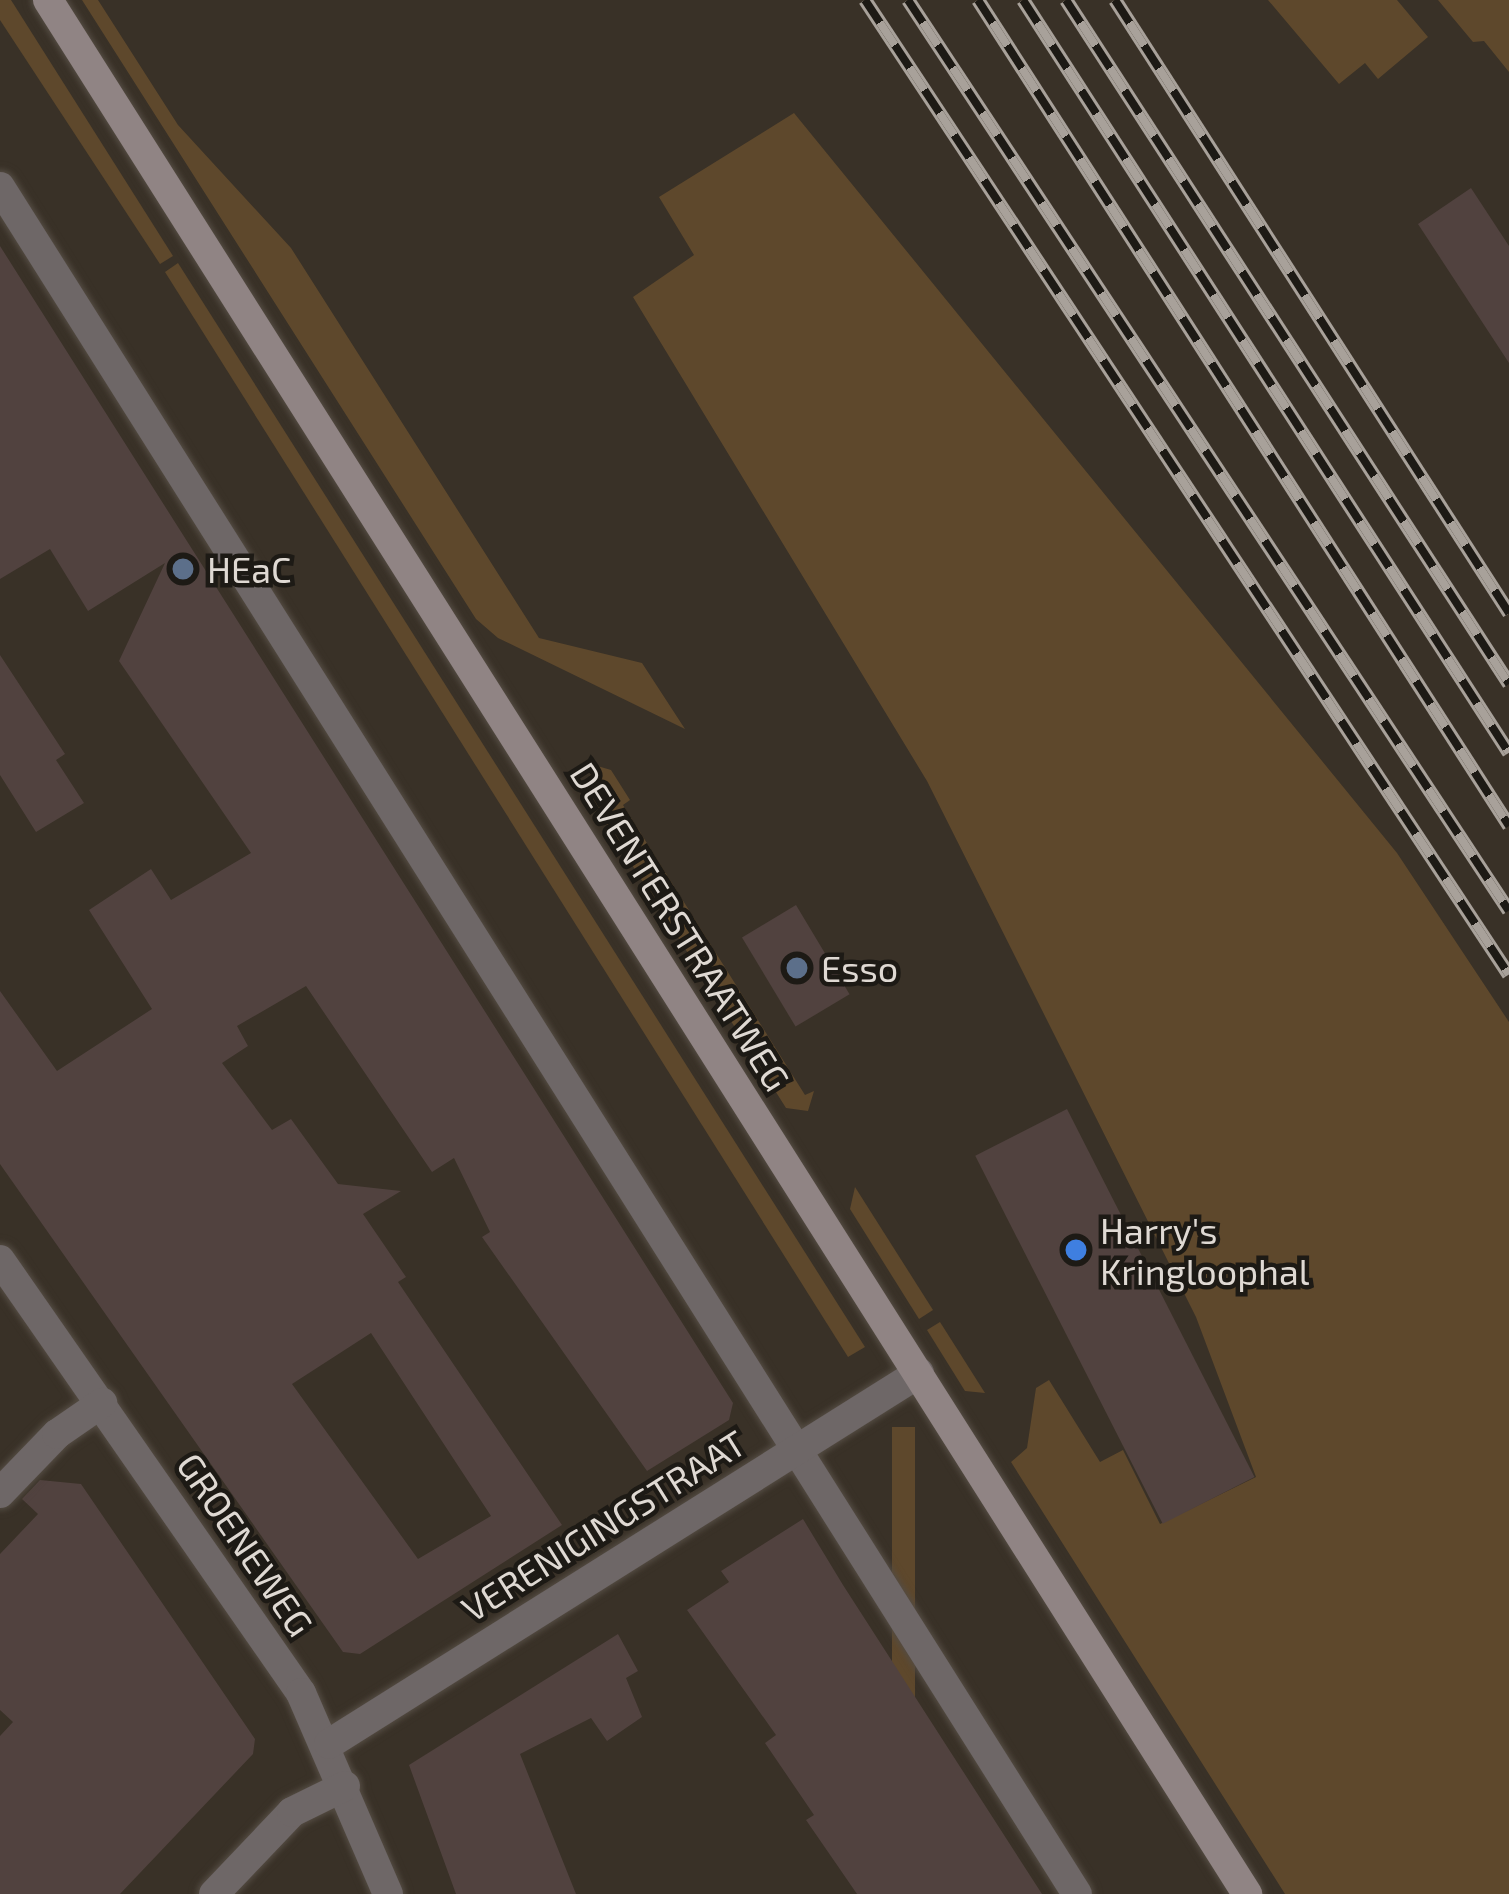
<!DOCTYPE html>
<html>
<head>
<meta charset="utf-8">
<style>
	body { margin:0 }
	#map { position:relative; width:1509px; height:1894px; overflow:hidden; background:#393127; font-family:"Exo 2",sans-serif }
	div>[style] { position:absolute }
	.green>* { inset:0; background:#5e482c; transform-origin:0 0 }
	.building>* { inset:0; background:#51423f; transform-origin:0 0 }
	.roads { filter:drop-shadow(0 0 3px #544c43) drop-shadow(0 0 3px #544c43) }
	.street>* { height:30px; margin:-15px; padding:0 15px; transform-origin:15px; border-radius:15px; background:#6e6767 }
	.secondary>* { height:30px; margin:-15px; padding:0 15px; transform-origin:15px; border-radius:15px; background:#908484 }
	.rail>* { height:14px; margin-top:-7px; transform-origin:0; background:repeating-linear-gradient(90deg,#1d1a15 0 27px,#a8a19a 0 54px); box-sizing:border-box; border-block:3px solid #a8a19a }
	.dots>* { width:33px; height:33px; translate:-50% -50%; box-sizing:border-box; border:6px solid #1d1a15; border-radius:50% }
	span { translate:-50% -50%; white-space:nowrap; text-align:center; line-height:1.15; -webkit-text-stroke:9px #1d1a15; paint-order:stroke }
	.poi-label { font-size:36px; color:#dfd9d3 }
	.left { translate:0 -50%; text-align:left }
	.street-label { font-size:36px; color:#dfd9d3 }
</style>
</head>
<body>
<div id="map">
	<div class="green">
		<i style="clip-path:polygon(0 0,11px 0,173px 256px,160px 264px,0 20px)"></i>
		<i style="clip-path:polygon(82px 0,98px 0,178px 125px,291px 248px,539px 638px,642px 663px,685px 729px,498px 638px,476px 619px)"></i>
		<i style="clip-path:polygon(1268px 0,1397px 0,1428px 37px,1378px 79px,1365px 63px,1339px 84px)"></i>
		<i style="clip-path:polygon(1438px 0,1509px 0,1509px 72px,1484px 41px,1473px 42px)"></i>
		<i style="clip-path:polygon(794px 113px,1397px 853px,1509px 1022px,1509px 1894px,1285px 1894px,1011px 1462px,1027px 1448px,1036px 1388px,1049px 1380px,1100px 1462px,1123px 1450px,1160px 1524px,1256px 1477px,1196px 1317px,927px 781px,633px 297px,694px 255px,659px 197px)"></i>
		<i style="clip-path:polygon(178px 263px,865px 1347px,848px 1357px,165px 272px)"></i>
		<i style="clip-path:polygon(594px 765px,611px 770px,630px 800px,623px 805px,805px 1095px,814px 1091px,808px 1111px,786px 1108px,584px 789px)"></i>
		<i style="clip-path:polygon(855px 1187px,933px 1310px,919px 1319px,850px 1209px)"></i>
		<i style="clip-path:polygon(940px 1322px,985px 1393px,965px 1391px,927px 1330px)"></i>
		<i style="left:892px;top:1427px;width:23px;height:552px"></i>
	</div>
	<div class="building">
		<i style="clip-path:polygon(1471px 188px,1509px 246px,1509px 363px,1418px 224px)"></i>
		<i style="clip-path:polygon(evenodd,0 246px,733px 1403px,729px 1420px,647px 1471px,482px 1237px,490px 1232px,454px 1158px,432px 1172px,306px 986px,237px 1026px,248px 1046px,222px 1063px,272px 1130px,291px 1119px,338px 1184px,401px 1191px,363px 1214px,406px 1277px,398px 1282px,562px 1525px,360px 1654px,343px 1652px,0 1164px,0 991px,57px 1071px,152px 1009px,89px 910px,151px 869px,171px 900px,251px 853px,119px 661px,165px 563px,88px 611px,50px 549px,0 579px,0 246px,371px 1333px,491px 1516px,418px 1559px,292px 1384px,371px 1333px)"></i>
		<i style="clip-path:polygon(0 655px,65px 754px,56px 760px,84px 803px,36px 832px,0 775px)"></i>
		<i style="left:796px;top:905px;width:104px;height:63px;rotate:59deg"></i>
		<i style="left:1067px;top:1109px;width:413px;height:103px;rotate:63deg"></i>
		<i style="clip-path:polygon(40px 1480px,81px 1484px,255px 1739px,253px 1754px,120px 1894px,0 1894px,0 1736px,13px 1722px,0 1710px,0 1554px,38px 1514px,22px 1499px)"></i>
		<i style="clip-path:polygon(803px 1519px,843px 1585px,1042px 1894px,857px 1894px,806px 1820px,814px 1815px,765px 1743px,776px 1735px,687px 1610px,729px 1582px,721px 1571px)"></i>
		<i style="clip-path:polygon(618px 1634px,638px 1671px,626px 1678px,642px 1717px,607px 1741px,591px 1718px,520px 1754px,576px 1894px,456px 1894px,409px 1765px)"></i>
	</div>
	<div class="roads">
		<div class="street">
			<i style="left:0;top:187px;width:2018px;rotate:57.75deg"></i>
			<i style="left:0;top:1260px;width:527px;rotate:55.19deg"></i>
			<i style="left:301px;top:1693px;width:219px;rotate:66.6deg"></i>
			<i style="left:0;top:1493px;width:82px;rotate:-46deg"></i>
			<i style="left:57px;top:1434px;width:55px;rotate:-34.6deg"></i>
			<i style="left:329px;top:1744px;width:697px;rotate:-32.16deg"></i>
			<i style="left:214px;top:1894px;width:113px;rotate:-46.4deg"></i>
			<i style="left:292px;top:1812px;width:59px;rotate:-26.1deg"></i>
		</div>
		<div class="secondary">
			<i style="left:48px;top:0;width:2242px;rotate:57.66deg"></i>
		</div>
	</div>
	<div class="rail">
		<i style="left:865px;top:0;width:1168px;rotate:56.55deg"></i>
		<i style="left:908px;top:0;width:1091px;rotate:56.59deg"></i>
		<i style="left:978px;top:0;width:982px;rotate:57.26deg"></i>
		<i style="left:1023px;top:0;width:896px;rotate:57.16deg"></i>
		<i style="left:1066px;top:0;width:815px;rotate:57.07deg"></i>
		<i style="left:1115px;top:0;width:729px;rotate:57.27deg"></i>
	</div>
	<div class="dots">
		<i style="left:183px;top:569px;background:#5c6f8a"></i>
		<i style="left:797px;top:968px;background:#5c6f8a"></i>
		<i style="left:1076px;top:1250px;background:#3f7fe0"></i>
	</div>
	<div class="poi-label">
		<span class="left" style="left:207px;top:569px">HEaC</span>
		<span class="left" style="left:821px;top:968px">Esso</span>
		<span class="left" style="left:1100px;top:1250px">Harry's<br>Kringloophal</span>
	</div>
	<div class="street-label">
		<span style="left:681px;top:926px;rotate:58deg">DEVENTERSTRAATWEG</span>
		<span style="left:603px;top:1525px;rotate:-32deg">VERENIGINGSTRAAT</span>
		<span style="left:246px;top:1544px;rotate:56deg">GROENEWEG</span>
	</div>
</div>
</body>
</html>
